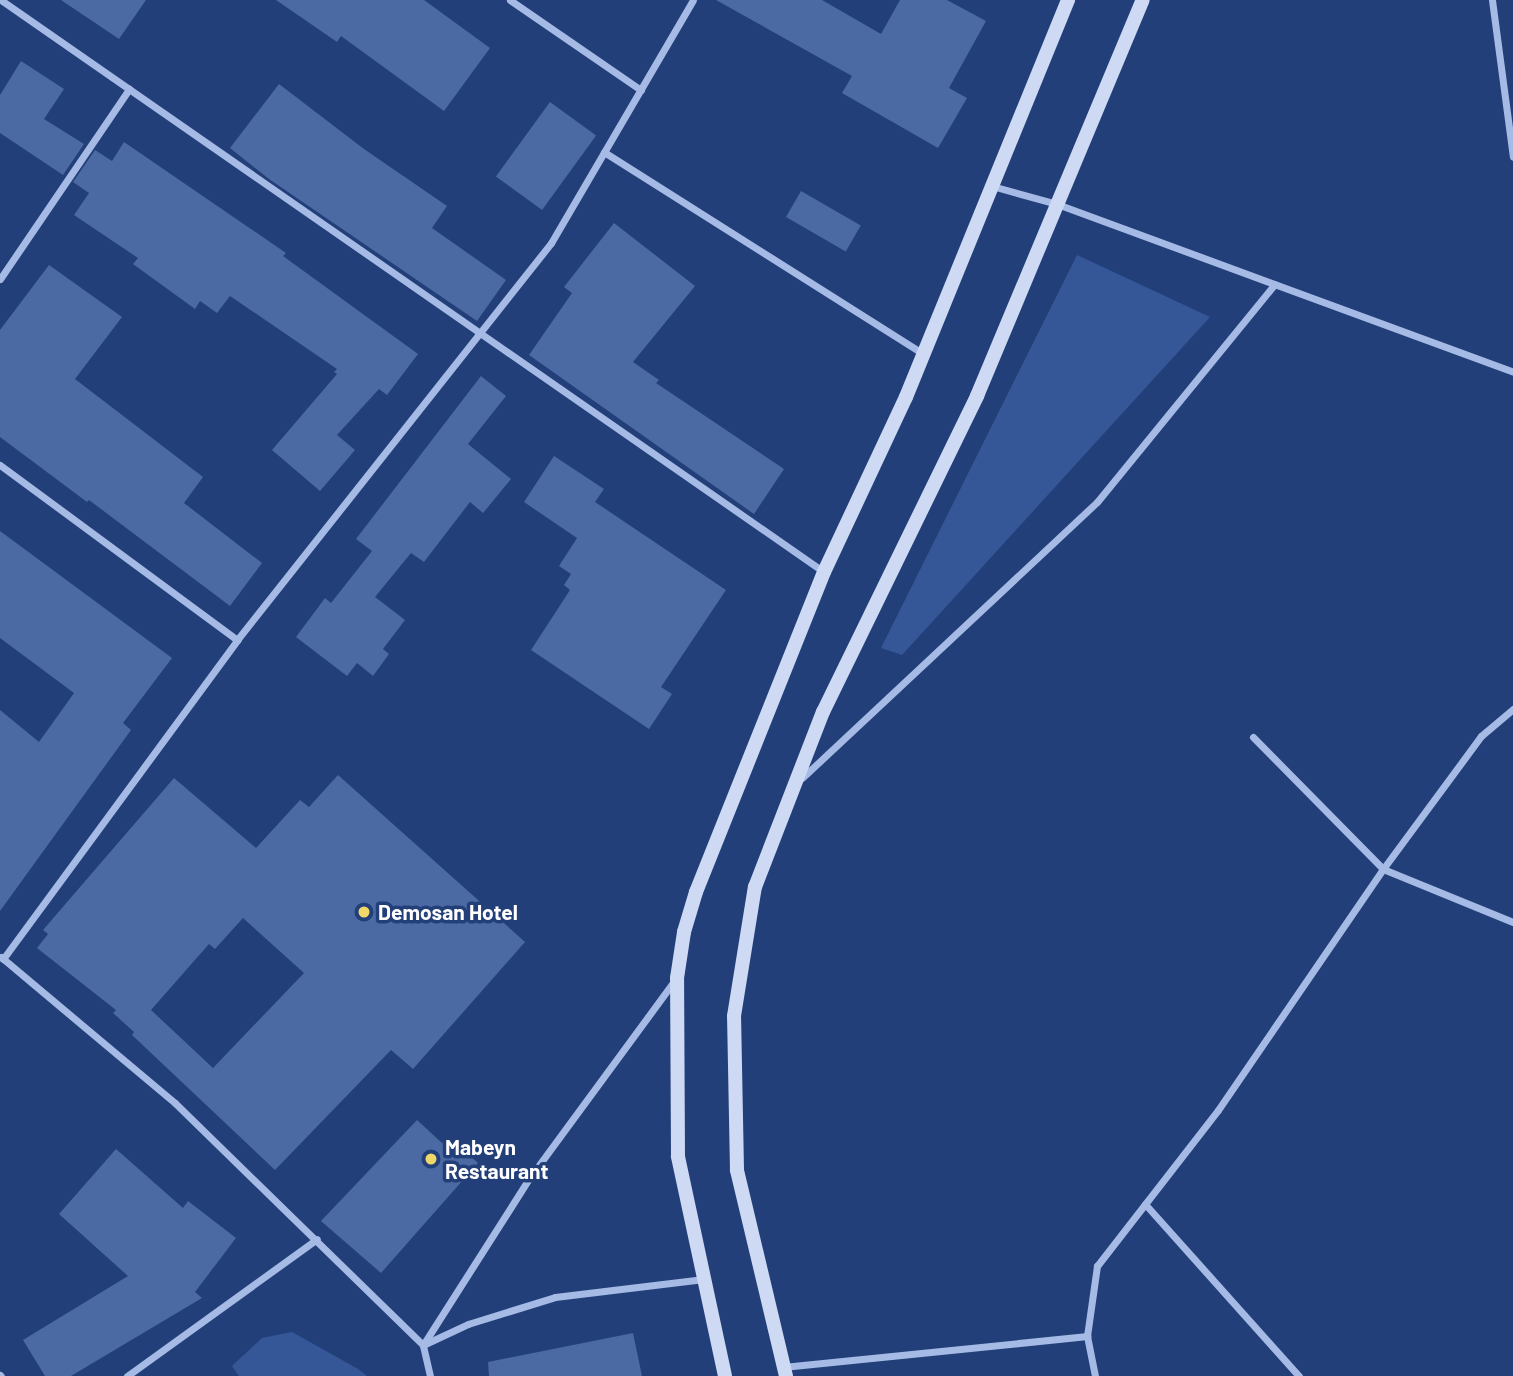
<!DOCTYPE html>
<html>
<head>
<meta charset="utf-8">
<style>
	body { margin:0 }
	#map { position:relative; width:1513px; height:1376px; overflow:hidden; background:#233f79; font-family:Barlow,sans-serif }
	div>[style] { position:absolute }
	.green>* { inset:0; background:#365797 }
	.building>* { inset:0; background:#4b69a3; transform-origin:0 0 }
	.minor>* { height:7px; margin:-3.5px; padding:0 3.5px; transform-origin:3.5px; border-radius:3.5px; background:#a5bae4 }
	.secondary>* { height:14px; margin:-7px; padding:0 7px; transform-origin:7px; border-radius:7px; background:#cedaf4 }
	.dots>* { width:19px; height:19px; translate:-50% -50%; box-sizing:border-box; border:4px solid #233f79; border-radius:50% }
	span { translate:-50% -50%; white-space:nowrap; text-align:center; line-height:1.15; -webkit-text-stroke:7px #233f79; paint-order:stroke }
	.poi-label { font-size:21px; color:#fff; font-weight:700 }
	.left { translate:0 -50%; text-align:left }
</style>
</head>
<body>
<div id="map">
	<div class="green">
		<i style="clip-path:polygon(1077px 255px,1210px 317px,902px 655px,881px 648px)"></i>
		<i style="clip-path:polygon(292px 1332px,358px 1369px,367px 1376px,239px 1376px,232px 1366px,262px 1338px)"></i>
	</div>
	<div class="building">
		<i style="clip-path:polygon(61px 0,146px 0,119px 39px)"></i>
		<i style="clip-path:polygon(276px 0,424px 0,490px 48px,444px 111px,341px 36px,337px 42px)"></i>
		<i style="clip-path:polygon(716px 0,822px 0,881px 34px,900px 0,947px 0,986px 21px,949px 88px,967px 98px,938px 148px,842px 93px,852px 76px)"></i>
		<i style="clip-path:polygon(21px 61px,64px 89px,44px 119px,84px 144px,63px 175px,0 133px,0 95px)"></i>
		<i style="clip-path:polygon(279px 84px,364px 149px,447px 206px,432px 228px,506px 280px,477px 321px,269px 179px,230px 148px)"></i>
		<i style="left:550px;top:102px;width:57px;height:92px;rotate:36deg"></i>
		<i style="clip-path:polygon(124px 142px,286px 253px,283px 256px,418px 354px,387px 395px,379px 389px,337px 435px,355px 450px,320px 491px,272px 450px,337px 374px,334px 372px,337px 369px,230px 296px,217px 313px,200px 301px,195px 309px,133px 264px,138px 258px,74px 215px,89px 193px,73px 182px,95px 150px,112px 161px)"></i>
		<i style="left:801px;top:191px;width:69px;height:30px;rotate:30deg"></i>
		<i style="clip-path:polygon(614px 223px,695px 286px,633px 362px,659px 380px,656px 383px,784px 469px,754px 514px,529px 355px,572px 293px,564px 287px)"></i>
		<i style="clip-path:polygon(49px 265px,122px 317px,75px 379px,203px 477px,184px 503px,262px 563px,230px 606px,89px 500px,87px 502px,0 437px,0 330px)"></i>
		<i style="clip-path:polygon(481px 376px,506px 396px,468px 444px,511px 479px,483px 513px,470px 502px,424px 562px,411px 553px,375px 597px,405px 620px,383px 649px,389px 654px,373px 676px,357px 663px,347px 676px,296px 637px,325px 598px,331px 603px,372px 551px,356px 539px)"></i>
		<i style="clip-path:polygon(554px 456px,604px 489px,595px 502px,726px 590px,661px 687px,672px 694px,649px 729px,531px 650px,570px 590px,564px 585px,571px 574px,559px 566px,577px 538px,524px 502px)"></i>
		<i style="clip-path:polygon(0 531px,172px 658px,123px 723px,131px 730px,0 911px,0 710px,39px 742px,74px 693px,0 638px)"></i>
		<i style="clip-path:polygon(evenodd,338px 775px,525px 942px,413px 1069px,391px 1050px,275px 1170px,132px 1035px,134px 1032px,113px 1013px,116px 1010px,37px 948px,48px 934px,43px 930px,174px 778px,256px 848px,300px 800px,309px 807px,338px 775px,243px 918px,304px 973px,213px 1068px,151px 1010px,209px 944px,215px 949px,243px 918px)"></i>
		<i style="clip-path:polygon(417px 1120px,442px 1143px,449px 1137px,478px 1163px,381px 1273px,321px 1221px)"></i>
		<i style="clip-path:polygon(116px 1149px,183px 1208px,188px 1201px,236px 1238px,195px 1292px,202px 1298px,71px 1376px,45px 1376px,23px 1340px,128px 1276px,59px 1214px)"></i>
		<i style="clip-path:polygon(633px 1333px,642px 1376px,489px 1376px,488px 1362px)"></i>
	</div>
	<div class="minor">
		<i style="left:1px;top:0;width:1002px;rotate:34.8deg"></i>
		<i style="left:510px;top:0;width:159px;rotate:34.5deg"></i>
		<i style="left:1492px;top:0;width:158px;rotate:82.4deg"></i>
		<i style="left:604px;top:152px;width:378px;rotate:32.3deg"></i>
		<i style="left:992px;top:186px;width:67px;rotate:15.5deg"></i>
		<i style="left:1057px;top:204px;width:486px;rotate:20.2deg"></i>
		<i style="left:0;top:279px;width:230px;rotate:-55.8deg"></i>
		<i style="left:0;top:465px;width:295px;rotate:36.4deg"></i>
		<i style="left:1253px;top:737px;width:185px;rotate:45.4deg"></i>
		<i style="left:1383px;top:869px;width:140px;rotate:22.2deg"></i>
		<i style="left:802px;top:778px;width:404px;rotate:-43.1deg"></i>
		<i style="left:1097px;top:502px;width:281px;rotate:-50.8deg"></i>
		<i style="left:1px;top:957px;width:227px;rotate:40deg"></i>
		<i style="left:175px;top:1103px;width:347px;rotate:44.3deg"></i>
		<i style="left:423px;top:1345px;width:50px;rotate:-25deg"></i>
		<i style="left:468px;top:1324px;width:91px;rotate:-17.2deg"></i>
		<i style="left:555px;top:1297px;width:150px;rotate:-6.9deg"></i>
		<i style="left:3px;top:959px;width:396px;rotate:-53.7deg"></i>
		<i style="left:237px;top:640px;width:506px;rotate:-51.66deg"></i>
		<i style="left:551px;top:243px;width:281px;rotate:-59.7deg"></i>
		<i style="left:1145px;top:1204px;width:231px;rotate:48.2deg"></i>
		<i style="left:783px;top:1367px;width:306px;rotate:-5.8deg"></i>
		<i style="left:0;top:1375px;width:1px;rotate:45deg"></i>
		<i style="left:127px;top:1376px;width:234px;rotate:-35.8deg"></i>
		<i style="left:430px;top:1376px;width:32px;rotate:-103deg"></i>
		<i style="left:423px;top:1345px;width:196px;rotate:-57.5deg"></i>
		<i style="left:528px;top:1180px;width:247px;rotate:-53.7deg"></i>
		<i style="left:1095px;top:1376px;width:41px;rotate:-101.3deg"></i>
		<i style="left:1087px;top:1336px;width:71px;rotate:-81.9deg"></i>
		<i style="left:1097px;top:1266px;width:197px;rotate:-52.2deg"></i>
		<i style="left:1218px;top:1110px;width:292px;rotate:-55.6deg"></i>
		<i style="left:1383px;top:869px;width:165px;rotate:-53.6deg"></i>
		<i style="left:1481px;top:736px;width:42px;rotate:-40.2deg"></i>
	</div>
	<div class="secondary">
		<i style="left:725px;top:1376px;width:225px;rotate:-102.1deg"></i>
		<i style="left:678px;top:1156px;width:178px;rotate:-90.3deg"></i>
		<i style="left:677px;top:978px;width:47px;rotate:-81.3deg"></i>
		<i style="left:684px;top:932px;width:42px;rotate:-73.3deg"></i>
		<i style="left:696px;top:892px;width:345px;rotate:-68.2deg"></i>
		<i style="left:824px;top:572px;width:193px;rotate:-64.9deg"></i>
		<i style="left:906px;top:397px;width:429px;rotate:-67.8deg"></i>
		<i style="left:786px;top:1376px;width:212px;rotate:-103.4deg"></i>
		<i style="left:737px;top:1170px;width:154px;rotate:-91.1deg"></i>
		<i style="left:734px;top:1016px;width:131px;rotate:-80.8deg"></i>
		<i style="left:755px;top:887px;width:188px;rotate:-68.8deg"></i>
		<i style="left:823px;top:712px;width:352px;rotate:-64deg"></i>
		<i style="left:977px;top:396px;width:429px;rotate:-67.3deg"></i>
	</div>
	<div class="dots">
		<i style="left:364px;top:912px;background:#efd868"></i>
		<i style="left:431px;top:1159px;background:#efd868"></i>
	</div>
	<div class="poi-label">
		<span class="left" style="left:378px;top:912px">Demosan Hotel</span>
		<span class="left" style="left:445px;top:1159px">Mabeyn<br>Restaurant</span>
	</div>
</div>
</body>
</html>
